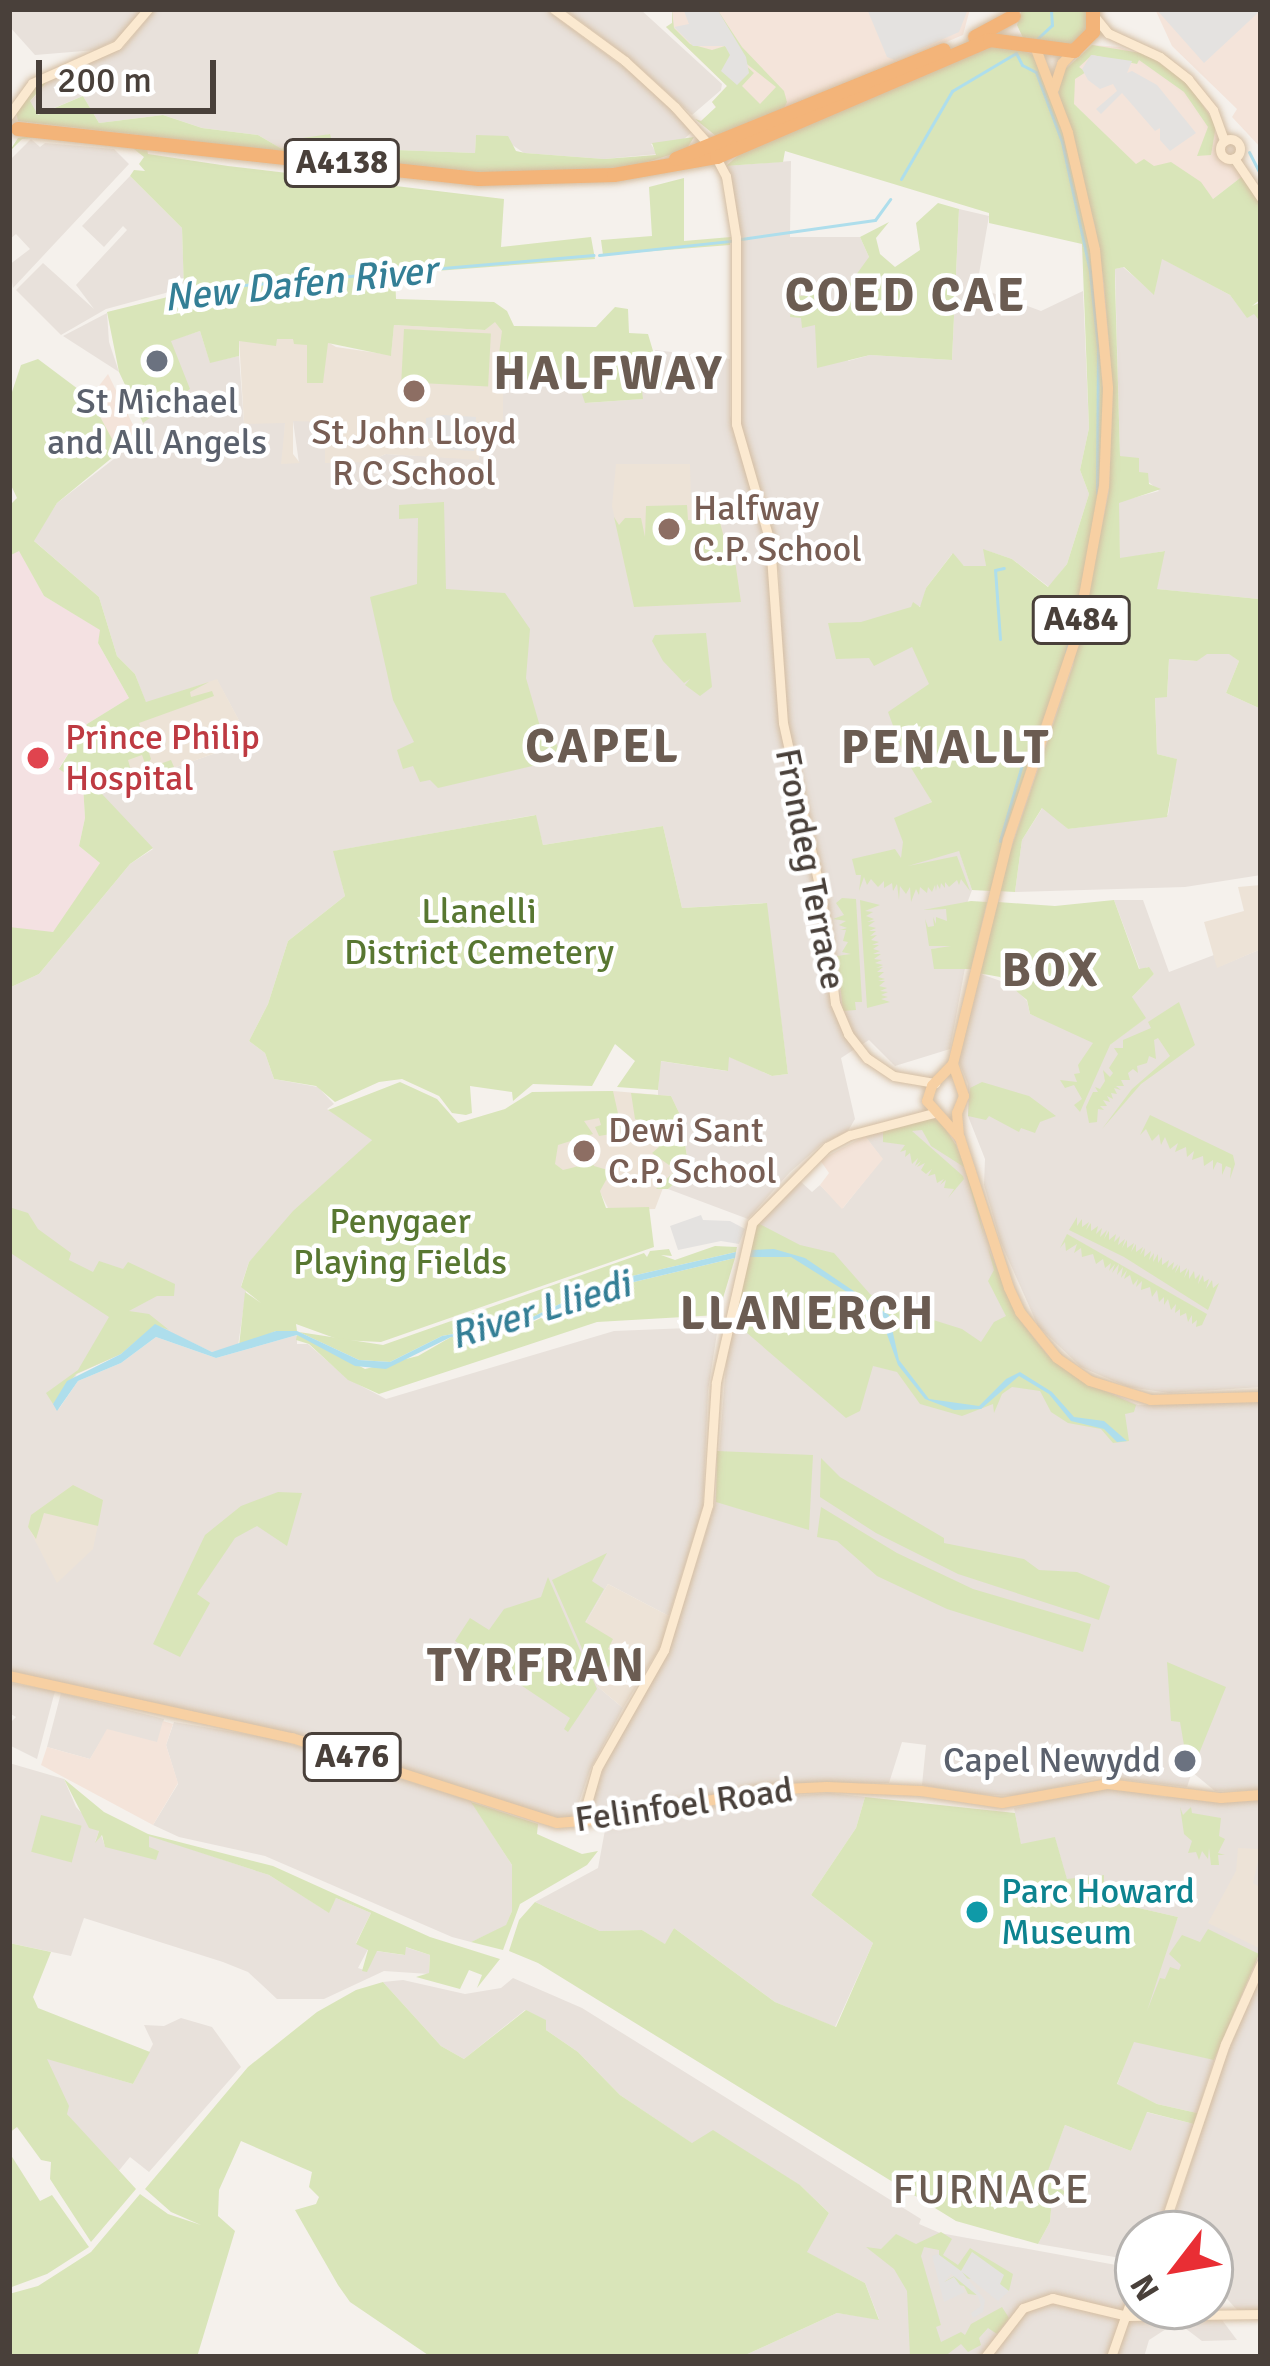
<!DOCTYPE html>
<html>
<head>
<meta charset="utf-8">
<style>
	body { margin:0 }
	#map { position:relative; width:1270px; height:2366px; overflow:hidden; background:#f5f1ec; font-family:Signika,sans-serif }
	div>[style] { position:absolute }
	.residential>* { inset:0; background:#e8e1db }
	.commercial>* { inset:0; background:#f4e4da }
	.education>* { inset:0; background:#ede3d7 }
	.medical>* { inset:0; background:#f4e1e2 }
	.green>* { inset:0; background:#d9e5b9; transform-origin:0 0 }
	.parking>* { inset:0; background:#e4e2e0 }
	.water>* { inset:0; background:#aedeec }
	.stream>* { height:3px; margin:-1.5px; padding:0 1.5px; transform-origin:1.5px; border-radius:1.5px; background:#aedeec }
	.roads { filter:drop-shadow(0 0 3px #d4bda1) drop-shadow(0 0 3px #d4bda1) }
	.secondary>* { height:9px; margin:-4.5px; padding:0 4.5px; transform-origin:4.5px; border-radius:4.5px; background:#fbe9d0 }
	.secondary>.ring { margin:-4.5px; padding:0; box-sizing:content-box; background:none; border:9px solid #fbe9d0; border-radius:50% }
	.primary>* { height:10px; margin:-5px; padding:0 5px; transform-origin:5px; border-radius:5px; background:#f7d0a3 }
	.highway>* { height:14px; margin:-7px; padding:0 7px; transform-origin:7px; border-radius:7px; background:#f3b479 }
	.dots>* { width:33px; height:33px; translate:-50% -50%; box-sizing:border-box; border:6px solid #fff; border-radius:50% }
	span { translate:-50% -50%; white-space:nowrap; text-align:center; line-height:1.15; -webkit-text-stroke:9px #fff; paint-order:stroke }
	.shield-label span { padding:3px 9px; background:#fff; border:3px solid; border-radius:9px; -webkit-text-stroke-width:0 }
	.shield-label { font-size:33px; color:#49403a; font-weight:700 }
	.worship-label { font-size:36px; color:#5b616d }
	.right { translate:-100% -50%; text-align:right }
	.education-label { font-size:36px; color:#785e54 }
	.left { translate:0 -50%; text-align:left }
	.health-label { font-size:36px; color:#be3a42 }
	.street-label { font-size:36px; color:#49403a }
	.park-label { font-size:36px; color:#587731 }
	.culture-label { font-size:36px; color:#0d838f }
	.water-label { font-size:39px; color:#347f96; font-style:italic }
	.quarter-label { font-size:42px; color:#6b5c52; letter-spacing:3px }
	.district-label { font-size:48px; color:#6b5c52; font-weight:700; letter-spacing:3px }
	.frame { position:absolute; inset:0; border:12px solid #49403a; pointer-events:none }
	.north { position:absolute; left:1114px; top:2210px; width:120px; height:120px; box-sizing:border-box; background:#fff; border:3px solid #b6b3b0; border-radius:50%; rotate:239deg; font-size:33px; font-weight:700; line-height:48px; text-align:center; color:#49403a }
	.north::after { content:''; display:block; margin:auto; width:42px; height:54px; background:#e92e34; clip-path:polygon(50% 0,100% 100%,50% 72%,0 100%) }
	.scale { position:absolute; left:36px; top:60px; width:180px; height:54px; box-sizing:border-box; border:6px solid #49403a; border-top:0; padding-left:15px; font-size:36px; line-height:42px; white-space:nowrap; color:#49403a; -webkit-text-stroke:9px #fff; paint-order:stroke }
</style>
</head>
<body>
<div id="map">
	<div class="residential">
		<i style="clip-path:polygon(9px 9px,144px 9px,124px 35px,96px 50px,35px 55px,9px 26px)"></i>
		<i style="clip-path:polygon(155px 9px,545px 9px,645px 83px,692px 132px,683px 140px,651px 144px,657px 154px,604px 159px,524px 153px,508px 142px,476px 136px,475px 153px,370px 149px,332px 141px,329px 134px,282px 149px,258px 135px,202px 128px,163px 115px,99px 123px,83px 96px,37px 115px,30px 102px,53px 75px,123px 48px)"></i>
		<i style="clip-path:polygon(564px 9px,640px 9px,722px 84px,721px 90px,692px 115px,628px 57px)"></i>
		<i style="clip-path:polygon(31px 139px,40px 147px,45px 143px,114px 149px,129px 164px,13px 288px,9px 265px,30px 249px,16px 234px,9px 240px,9px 161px)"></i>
		<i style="clip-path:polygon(791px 161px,790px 237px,860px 237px,869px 257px,848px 361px,870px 355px,952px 360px,959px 209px,989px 216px,979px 274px,985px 290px,1041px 311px,1083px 291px,1089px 428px,1080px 470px,1089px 494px,1067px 564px,1049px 587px,1012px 559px,985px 550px,986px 567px,964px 566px,952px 554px,926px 588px,922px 606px,912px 607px,912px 646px,930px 685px,907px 757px,932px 802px,927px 804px,959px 850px,972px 890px,951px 947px,931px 949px,965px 968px,950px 1049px,895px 1066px,869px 1040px,841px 1058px,855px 1119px,848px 1131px,822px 1144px,790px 1172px,748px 1219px,668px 1189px,689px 1171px,681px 1117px,671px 1096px,658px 1095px,658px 1090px,660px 1061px,727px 1071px,728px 1056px,772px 1076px,788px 1074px,766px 903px,682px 908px,663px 826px,543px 845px,535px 815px,334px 851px,345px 896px,288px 941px,268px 1004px,249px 1041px,265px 1053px,274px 1079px,318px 1087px,334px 1104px,327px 1109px,373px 1139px,249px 1262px,241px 1286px,246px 1291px,238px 1346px,212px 1352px,155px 1325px,121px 1354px,77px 1374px,58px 1410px,78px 1381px,121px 1363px,156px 1337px,216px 1358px,297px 1335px,297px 1344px,308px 1344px,348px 1379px,386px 1399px,614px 1331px,713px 1327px,717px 1333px,708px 1391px,703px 1507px,669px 1616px,608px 1584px,579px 1634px,598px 1687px,623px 1708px,590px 1770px,575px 1814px,565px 1820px,533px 1812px,303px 1736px,9px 1672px,9px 988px,39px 974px,130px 864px,153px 849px,101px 794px,107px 785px,122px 786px,250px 741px,217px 680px,146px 703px,135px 674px,117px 656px,99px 597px,33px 540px,57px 503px,141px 438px,143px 423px,173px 398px,171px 340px,200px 331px,210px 362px,239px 356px,244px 423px,285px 423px,284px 463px,299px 463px,293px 421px,325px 421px,325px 462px,367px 462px,386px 454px,479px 459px,478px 425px,503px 424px,502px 379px,579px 385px,586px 403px,642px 399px,641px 390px,664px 388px,655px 350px,730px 359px,730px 415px,766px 540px,777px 683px,824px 892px,785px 719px,779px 573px,741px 431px,737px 213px,726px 166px)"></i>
		<i style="clip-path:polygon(130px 176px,182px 228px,184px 288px,106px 309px,61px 335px,16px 290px,43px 263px,94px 309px,76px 285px,127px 230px,123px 226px,104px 247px,82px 226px)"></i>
		<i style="clip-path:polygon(1161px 258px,1230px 295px,1247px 317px,1254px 313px,1261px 323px,1259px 599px,1156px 589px,1164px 551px,1120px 559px,1118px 502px,1159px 491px,1120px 457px,1115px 269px,1123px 267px,1154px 294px)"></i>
		<i style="clip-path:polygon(107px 313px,109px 342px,119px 372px,63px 336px)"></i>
		<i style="clip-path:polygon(1206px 653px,1230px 654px,1239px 661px,1226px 693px,1261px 709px,1261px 875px,1185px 887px,1015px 892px,1022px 840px,1043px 807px,1068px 829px,1168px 815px,1176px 759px,1157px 754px,1155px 697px,1167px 697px,1169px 659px,1197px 661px)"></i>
		<i style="clip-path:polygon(1114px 900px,1143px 900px,1169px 972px,1214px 955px,1218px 967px,1261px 949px,1261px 1387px,1169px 1393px,1128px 1387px,1081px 1367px,1038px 1326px,1001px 1243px,984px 1185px,985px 1159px,968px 1116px,968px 1084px,958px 1060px,978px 973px,1012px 985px,1027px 1001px,1030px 1014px,1110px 1045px,1145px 1018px,1131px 998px,1154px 974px,1148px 967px,1140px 970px)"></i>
		<i style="clip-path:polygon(935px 1119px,956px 1145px,1009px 1298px,1032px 1337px,1064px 1370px,1138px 1405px,1261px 1402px,1261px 1790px,1215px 1791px,1192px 1772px,1187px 1787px,1101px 1777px,1020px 1796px,974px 1794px,922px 1785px,926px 1745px,902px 1742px,889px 1783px,767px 1786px,587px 1816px,605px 1764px,670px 1647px,715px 1503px,730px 1315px,758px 1222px,800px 1181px,812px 1192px,820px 1185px,843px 1208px,882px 1159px,865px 1136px,895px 1125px)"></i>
		<i style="clip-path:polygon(10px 1683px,55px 1691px,37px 1759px,9px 1745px,9px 1724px,16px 1717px,9px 1713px)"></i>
		<i style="clip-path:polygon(61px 1693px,164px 1719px,158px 1742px,101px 1741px,90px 1759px,47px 1747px)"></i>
		<i style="clip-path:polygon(174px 1722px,275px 1739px,471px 1801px,512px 1865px,512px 1911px,506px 1926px,471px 1942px,452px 1937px,265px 1856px,179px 1837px,153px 1825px,178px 1784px,166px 1745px)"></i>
		<i style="clip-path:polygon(9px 1763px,64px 1779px,76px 1807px,99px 1831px,95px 1842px,101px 1835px,105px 1846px,140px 1854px,159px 1851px,149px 1848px,149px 1835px,269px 1875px,328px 1912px,336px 1898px,371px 1913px,356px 1943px,368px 1949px,358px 1968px,367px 1971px,376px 1951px,404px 1955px,405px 1947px,430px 1955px,429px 1974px,384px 1971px,324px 1999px,277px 1999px,248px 1972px,223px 1962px,84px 1918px,71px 1956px,9px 1943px)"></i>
		<i style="clip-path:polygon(1108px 1787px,1163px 1797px,1261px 1799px,1261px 1950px,1223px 2033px,1197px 2113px,1157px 2104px,1117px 2085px,1178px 1917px,1103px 1900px,1103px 1876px,1067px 1880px,1055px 1838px,1021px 1845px,1014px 1808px)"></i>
		<i style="clip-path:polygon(830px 1793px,865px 1797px,856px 1828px,811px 1895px,873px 1943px,835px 2027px,775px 2002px,674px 1928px,666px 1945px,642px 1930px,600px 1931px,535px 1902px,598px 1868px,605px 1830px,615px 1825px,751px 1799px)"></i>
		<i style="clip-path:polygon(1261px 1970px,1261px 2311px,1238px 2311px,1210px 2280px,1210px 2234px,1168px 2234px,1221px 2070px)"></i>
		<i style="clip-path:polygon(513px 1978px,582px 2008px,921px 2219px,919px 2224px,940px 2233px,1138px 2269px,1133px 2308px,1210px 2304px,1237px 2340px,1202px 2341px,1177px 2322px,1149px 2340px,1144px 2357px,741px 2357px,837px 2313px,879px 2319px,865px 2283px,806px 2252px,829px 2213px,801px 2186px,713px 2131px,693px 2144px,620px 2095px,578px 2052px,546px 2030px,545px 2020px,525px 2010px,464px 2059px,441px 2046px,383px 1982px,403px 1980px,465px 1994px,501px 1988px)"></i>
		<i style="clip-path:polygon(181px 2018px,212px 2027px,241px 2067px,149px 2172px,130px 2157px,117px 2173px,66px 2113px,46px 2058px,133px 2084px,153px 2044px,144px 2025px,164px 2026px)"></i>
		<i style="clip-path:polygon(1146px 2112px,1194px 2124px,1156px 2234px,1138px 2234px,1138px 2261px,1038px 2244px,1050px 2222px,1052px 2197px,1045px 2176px,1065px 2125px,1131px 2151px)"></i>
	</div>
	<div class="commercial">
		<i style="clip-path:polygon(672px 9px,970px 9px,963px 35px,723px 136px,695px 119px,701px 121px,716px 108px,712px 102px,727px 86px,666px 27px,672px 23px)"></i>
		<i style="clip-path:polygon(1155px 9px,1261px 9px,1261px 148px,1232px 117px,1237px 109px,1172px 46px)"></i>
		<i style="clip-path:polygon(1092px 45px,1120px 47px,1169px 68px,1218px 136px,1219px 157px,1244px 175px,1213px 199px,1182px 170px,1136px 165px,1077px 107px,1065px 113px,1059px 93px)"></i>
		<i style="clip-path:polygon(108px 374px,140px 439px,119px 452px,89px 399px)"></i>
		<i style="clip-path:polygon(865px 1136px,883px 1159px,842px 1209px,820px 1185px,829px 1173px,820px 1160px)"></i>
		<i style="clip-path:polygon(163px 1721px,173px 1724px,166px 1745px,178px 1783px,153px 1825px,41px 1765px,47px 1747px,90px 1759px,107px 1729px,157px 1742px)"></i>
	</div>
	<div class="education">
		<i style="clip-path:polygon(236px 287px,336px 347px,391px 355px,394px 325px,485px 330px,495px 321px,503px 331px,498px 361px,503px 368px,503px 424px,479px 425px,479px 460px,386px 454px,367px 462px,325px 463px,325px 422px,293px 421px,293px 454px,300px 463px,281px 464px,285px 423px,244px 424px)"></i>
		<i style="clip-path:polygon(616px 464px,690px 464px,691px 503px,717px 503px,725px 541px,732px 540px,734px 551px,741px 602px,634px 607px,612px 506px)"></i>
		<i style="clip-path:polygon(217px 679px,250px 741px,122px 786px,108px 784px,109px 791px,101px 794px,102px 753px,146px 703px)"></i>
		<i style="clip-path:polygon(1261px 885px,1261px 949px,1217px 968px,1204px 922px,1244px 911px,1238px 887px)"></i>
		<i style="clip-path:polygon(613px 1091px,671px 1096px,681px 1117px,689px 1171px,663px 1188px,655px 1209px,609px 1210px,599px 1190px,571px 1188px,542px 1149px,543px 1092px)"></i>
		<i style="clip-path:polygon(73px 1485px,103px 1500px,93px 1549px,57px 1583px,28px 1527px,31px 1515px)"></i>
		<i style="clip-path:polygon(608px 1584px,669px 1616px,662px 1644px,623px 1708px,598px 1687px,579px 1634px)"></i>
		<i style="clip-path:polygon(1238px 1848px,1261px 1849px,1253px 1883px,1261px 1888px,1261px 1949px,1208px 1923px,1236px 1871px)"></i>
	</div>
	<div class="medical">
		<i style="clip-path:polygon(19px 550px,44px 596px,101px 630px,98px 643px,129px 698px,87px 724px,59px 768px,83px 785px,85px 818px,79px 846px,100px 863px,65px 919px,30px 957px,9px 943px,9px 556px)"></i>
	</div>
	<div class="green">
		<i style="clip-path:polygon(717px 9px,742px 47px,784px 91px,787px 102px,783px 110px,716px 136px,695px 119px,701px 121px,716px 107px,712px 102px,727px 86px,666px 27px,672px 23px,672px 10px,674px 28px,690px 44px,712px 50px,725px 46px,754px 73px,742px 86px,760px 104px,776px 87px,743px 61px)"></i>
		<i style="clip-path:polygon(1022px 9px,1088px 9px,1090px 26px,1075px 46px,1024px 40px,1017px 25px)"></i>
		<i style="clip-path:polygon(1011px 44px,1033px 55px,1060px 123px,1090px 240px,1104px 402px,1101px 492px,1077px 621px,991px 891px,972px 890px,959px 851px,908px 866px,957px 856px,970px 891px,961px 879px,959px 885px,957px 880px,949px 887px,945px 882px,945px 888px,941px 883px,940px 889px,937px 884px,936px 891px,935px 885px,932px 892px,928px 887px,927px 893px,920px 887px,919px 895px,916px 889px,911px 902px,910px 887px,906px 894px,900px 886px,899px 900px,897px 884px,893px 891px,892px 883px,884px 888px,884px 881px,878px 887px,871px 879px,867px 885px,864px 877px,859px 891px,861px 875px,856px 875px,852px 859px,895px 849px,901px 858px,903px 842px,894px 818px,932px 802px,905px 758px,888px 712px,929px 684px,912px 647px,874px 666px,869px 658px,836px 659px,828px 623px,861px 622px,911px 607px,913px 602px,920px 607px,926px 588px,953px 553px,964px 566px,986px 566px,983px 549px,1012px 559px,1048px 587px,1067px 564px,1089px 494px,1080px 470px,1089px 428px,1082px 244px,989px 223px,989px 213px,785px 151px,783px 162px,726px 166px,741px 153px,985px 46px)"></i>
		<i style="clip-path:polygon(1092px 45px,1147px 54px,1188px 83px,1216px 125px,1211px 155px,1197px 156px,1208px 127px,1184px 92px,1139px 60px,1137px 64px,1092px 55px,1079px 67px,1086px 72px,1075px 79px,1074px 104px,1136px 164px,1144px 159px,1154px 166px,1171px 162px,1201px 182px,1213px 199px,1244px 175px,1261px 202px,1261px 299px,1252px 306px,1261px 302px,1261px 323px,1254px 314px,1247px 318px,1230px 295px,1162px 259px,1154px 295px,1124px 267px,1115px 269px,1115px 281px,1120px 456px,1139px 458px,1139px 472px,1148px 473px,1149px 484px,1161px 489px,1119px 503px,1120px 558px,1165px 551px,1157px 589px,1259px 599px,1261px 595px,1261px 709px,1226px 693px,1239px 661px,1229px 654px,1207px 654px,1197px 661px,1169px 659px,1167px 697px,1155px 698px,1157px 754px,1177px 759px,1167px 817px,1068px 829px,1042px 808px,1022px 840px,1015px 892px,997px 891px,1073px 666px,1109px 492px,1113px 391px,1104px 283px,1095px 226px,1059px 93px,1060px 74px)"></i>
		<i style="clip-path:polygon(53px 75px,30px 101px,38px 115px,83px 96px,99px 123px,163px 115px,202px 128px,258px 135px,282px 149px,296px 139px,330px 134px,332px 141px,370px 149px,475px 153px,476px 135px,508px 136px,516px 151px,525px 153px,604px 159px,656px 155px,652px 143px,694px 137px,686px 150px,634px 166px,502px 177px,18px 121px,16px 112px,37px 83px)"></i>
		<i style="clip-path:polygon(43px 134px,146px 144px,148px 154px,228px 166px,504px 199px,501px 247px,591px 237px,595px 259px,395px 274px,396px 299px,494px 302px,507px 311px,514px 326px,596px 327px,615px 307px,628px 309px,629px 333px,648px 334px,664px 388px,642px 390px,643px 399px,585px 403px,579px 385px,502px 379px,498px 361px,502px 331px,495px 322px,485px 330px,394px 325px,391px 356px,328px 343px,323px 383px,307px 383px,307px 345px,294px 344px,293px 339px,277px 339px,276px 346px,239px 341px,239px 356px,210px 363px,200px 331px,171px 341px,190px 389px,143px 423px,119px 372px,107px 312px,184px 293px,182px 228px,130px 176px,134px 170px,145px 171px,139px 164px,144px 157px,134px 149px,141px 149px,40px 137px,22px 139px,9px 152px,18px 138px)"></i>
		<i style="clip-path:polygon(684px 178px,684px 241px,731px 237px,730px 245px,603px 255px,601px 240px,652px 236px,649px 187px)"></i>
		<i style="clip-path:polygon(938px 203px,959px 209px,952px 360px,870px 355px,817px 368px,815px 325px,802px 328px,801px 318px,790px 317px,793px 295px,803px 296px,811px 285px,826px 307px,835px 304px,869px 257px,860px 237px,889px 222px,876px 238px,880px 254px,895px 267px,920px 250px,916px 223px)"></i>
		<i style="left:404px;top:329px;width:87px;height:53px;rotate:3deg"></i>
		<i style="clip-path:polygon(38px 359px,90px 398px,119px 452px,57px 503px,34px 541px,99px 597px,117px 656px,135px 674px,146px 702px,209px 682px,190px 692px,191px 697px,212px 691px,214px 696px,139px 723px,151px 759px,146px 766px,142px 755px,128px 760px,132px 774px,171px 760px,174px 767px,121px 786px,108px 784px,102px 794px,153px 848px,130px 864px,39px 974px,9px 988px,9px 927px,53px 932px,100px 863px,79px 846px,85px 818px,83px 785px,59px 769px,87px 724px,129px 698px,98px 643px,100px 630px,44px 596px,19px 551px,9px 556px,9px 506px,17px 498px,9px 481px,9px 401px,21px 365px)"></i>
		<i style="clip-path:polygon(444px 502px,446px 589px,505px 593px,530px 629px,526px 678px,541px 730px,555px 740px,562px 759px,438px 788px,430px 780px,420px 782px,413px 766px,403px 769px,397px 750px,414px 742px,393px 700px,370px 597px,417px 584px,418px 518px,399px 519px,399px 505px)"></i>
		<i style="clip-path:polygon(687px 505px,688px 520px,719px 519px,725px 541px,732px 540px,741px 602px,634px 607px,614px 517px,619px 525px,625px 518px,641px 518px,645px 537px,646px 506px)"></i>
		<i style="clip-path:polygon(706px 633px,712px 687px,700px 696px,685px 685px,690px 679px,684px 683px,663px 661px,652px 641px,655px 635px)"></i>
		<i style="clip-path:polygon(536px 815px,543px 845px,663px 826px,682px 908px,767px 903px,788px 1074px,772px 1076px,729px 1057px,728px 1071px,661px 1061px,658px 1090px,617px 1087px,635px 1061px,615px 1044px,592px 1086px,533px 1084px,513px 1101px,512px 1092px,470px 1086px,472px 1113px,466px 1115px,452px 1113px,439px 1096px,402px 1079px,379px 1082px,335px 1102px,316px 1086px,274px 1079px,265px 1053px,249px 1041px,268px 1004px,288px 941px,345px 896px,333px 851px)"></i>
		<i style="clip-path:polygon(842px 898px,856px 899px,862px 1002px,855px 1002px,856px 1010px,843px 1011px,837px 956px,851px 954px,842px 952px,848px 942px,843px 941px,846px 930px,840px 930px,847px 928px,839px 925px,846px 921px,833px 919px,844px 915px,836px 903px)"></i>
		<i style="clip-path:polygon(860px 900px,880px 905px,865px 911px,873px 912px,866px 916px,874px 919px,867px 922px,875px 921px,868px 926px,876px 928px,869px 931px,876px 931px,870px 936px,877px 935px,871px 940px,879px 942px,872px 945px,879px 945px,873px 949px,880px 951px,873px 954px,881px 954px,874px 959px,882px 960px,875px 963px,883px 965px,876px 968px,883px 967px,877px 972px,884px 972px,878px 977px,885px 979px,878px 981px,885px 981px,879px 986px,887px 988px,880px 991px,888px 992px,881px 995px,888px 997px,881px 999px,890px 1002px,867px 1008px)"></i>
		<i style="clip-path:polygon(1114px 900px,1139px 969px,1149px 967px,1154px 974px,1132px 997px,1146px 1018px,1110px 1045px,1080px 1112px,1074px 1105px,1082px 1099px,1074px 1085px,1065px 1088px,1060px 1080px,1077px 1082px,1074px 1074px,1080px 1073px,1078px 1065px,1093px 1043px,1030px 1014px,1027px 1000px,1000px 977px,978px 973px,998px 902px,1055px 906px)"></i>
		<i style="clip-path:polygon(971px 901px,987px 902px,971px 969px,934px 969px,931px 949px,951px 946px,929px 946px,925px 919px,928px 927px,934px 926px,933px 917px,936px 924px,936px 917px,947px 921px,946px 909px,923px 910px)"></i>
		<i style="clip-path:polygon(1179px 1002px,1195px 1045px,1141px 1084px,1102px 1129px,1132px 1089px,1170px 1056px,1158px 1038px,1154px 1040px,1156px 1059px,1149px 1056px,1147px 1063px,1137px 1066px,1138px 1073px,1133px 1069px,1128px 1073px,1130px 1080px,1121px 1080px,1124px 1086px,1116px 1086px,1121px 1090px,1114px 1088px,1117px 1094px,1111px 1093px,1113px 1099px,1107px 1096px,1110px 1102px,1103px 1100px,1107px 1106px,1100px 1106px,1104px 1110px,1098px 1109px,1097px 1122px,1089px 1123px,1086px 1107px,1093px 1092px,1098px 1092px,1095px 1087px,1100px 1089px,1105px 1081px,1103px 1070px,1110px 1077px,1113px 1073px,1109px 1068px,1118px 1054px,1114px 1048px,1123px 1048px,1123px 1040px,1151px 1028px,1148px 1022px)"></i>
		<i style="clip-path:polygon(400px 1082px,437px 1099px,458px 1123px,505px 1109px,532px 1092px,613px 1091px,621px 1127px,613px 1128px,616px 1140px,611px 1134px,599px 1136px,595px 1127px,601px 1125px,599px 1118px,584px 1121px,593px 1134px,558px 1145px,555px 1164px,563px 1170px,583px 1165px,589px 1154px,594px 1166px,611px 1171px,600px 1191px,606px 1208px,649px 1207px,654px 1247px,381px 1342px,340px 1340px,296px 1324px,297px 1331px,276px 1331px,239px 1346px,245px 1292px,261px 1303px,241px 1287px,249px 1262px,293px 1211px,372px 1140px,328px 1110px)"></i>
		<i style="clip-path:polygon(982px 1082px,1029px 1096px,1056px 1116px,1040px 1122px,1035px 1133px,1021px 1128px,1019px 1132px,989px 1116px,986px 1120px,968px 1116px,970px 1088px)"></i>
		<i style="clip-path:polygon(631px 1093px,671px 1096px,681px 1117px,689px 1171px,668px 1189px,656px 1189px,676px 1170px,652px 1153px,659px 1147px,650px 1136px,654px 1125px,635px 1119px)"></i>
		<i style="clip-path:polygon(1150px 1115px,1233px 1155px,1235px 1164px,1230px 1179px,1231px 1168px,1226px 1166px,1222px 1175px,1222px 1164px,1217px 1162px,1213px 1170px,1213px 1160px,1204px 1166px,1203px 1156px,1192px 1160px,1194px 1151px,1187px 1157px,1186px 1147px,1175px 1152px,1178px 1143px,1170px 1149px,1165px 1137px,1161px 1145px,1159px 1134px,1152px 1141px,1146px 1129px,1140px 1135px)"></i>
		<i style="clip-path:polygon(932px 1118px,941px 1122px,956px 1145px,972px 1182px,984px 1237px,964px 1167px,931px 1146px,922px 1130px,912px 1131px,963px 1176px,964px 1179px,948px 1198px,954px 1189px,944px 1188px,946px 1180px,940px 1185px,944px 1179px,937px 1183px,935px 1174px,928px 1176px,932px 1169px,926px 1174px,921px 1170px,925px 1163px,917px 1167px,921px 1161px,915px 1166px,918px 1158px,912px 1164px,910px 1153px,905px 1157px,906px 1150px,900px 1152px,905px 1145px,883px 1142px,883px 1131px)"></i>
		<i style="clip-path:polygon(9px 1207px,28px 1213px,38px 1229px,71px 1253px,69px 1260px,93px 1272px,99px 1261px,123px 1269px,128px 1262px,175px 1284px,174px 1296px,157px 1296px,129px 1311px,149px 1314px,169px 1330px,155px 1325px,121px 1354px,76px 1374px,53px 1404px,46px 1393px,78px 1370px,109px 1317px,9px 1252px)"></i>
		<i style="clip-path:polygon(1077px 1217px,1077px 1226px,1082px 1219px,1082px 1227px,1089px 1222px,1086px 1230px,1091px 1223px,1091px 1231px,1098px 1226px,1096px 1234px,1102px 1228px,1100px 1237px,1107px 1230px,1104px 1239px,1109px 1231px,1109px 1240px,1116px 1234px,1114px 1242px,1120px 1236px,1118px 1245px,1125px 1239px,1122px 1248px,1127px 1240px,1127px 1248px,1134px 1243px,1131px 1252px,1136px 1244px,1136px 1252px,1143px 1247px,1140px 1255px,1145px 1248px,1144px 1257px,1151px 1251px,1149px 1260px,1154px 1253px,1153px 1262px,1158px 1254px,1158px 1263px,1162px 1257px,1162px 1265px,1169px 1260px,1167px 1268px,1174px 1262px,1172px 1270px,1178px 1264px,1175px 1273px,1180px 1265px,1180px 1273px,1187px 1268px,1184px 1278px,1189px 1269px,1189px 1279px,1194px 1271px,1195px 1279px,1200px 1274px,1198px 1284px,1203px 1275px,1204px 1282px,1209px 1279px,1206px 1289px,1212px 1280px,1213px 1288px,1219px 1283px,1208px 1310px,1124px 1257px,1069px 1230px)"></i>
		<i style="clip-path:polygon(756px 1222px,800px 1245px,834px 1253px,870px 1294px,892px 1307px,962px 1329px,981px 1342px,994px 1322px,1006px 1316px,988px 1281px,994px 1270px,988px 1248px,1019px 1319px,1048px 1356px,1080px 1380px,1136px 1405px,1134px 1412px,1125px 1414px,1129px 1441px,1113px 1443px,1101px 1429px,1068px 1423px,1051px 1412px,1040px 1391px,1012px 1387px,1002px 1394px,994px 1413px,993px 1404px,962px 1416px,920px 1404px,897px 1372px,873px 1366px,860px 1411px,846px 1418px,733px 1321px)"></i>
		<i style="clip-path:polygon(1067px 1234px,1207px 1314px,1202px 1325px,1196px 1327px,1197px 1320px,1192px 1324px,1192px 1315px,1188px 1322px,1186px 1313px,1180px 1316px,1180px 1309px,1175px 1313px,1176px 1304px,1171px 1310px,1168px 1299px,1164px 1305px,1164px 1297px,1159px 1302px,1157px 1290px,1152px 1297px,1150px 1287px,1141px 1290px,1142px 1281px,1136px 1287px,1138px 1279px,1133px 1285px,1130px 1275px,1124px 1279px,1127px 1270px,1121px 1278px,1123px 1267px,1117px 1275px,1119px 1264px,1112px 1273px,1115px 1264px,1109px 1271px,1111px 1263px,1105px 1268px,1103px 1259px,1096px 1264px,1093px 1254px,1082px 1257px,1081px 1248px,1074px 1253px,1077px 1244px,1066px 1251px,1065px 1242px,1060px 1248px)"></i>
		<i style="clip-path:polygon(715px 1246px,737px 1247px,736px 1252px,606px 1282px,524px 1321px,442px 1336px,390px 1362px,359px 1360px,299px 1332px,383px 1345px,644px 1253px,647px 1257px,650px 1251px,669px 1249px,672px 1256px,661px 1255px,675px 1260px)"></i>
		<i style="clip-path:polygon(735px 1258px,718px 1315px,597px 1322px,379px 1394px,348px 1380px,309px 1344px,296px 1340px,297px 1335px,311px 1340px,365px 1369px,418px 1356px,451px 1337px,522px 1327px,600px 1290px)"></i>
		<i style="clip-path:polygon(717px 1451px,813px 1455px,809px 1530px,716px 1502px)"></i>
		<i style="clip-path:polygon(821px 1458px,840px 1477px,944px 1538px,944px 1543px,1024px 1559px,1039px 1570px,1077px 1572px,1110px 1586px,1099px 1620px,958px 1574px,876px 1533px,820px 1497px)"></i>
		<i style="clip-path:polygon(73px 1485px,103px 1500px,98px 1526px,44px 1513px,36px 1539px,28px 1527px,31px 1515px)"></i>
		<i style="clip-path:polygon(278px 1492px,302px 1493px,287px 1546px,257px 1526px,235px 1538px,197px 1594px,210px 1603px,180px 1657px,153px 1644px,205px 1535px,241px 1506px)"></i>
		<i style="clip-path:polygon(821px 1507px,897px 1553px,973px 1589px,1091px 1624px,1083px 1652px,947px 1609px,877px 1576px,837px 1541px,817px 1537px)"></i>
		<i style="clip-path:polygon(607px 1553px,592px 1581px,604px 1589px,585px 1622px,613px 1639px,608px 1649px,616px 1654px,598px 1685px,552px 1580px)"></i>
		<i style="clip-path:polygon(548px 1577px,597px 1689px,568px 1732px,564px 1729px,570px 1718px,455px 1641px,470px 1618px,489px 1630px,504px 1609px,541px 1597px)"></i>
		<i style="clip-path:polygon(1167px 1662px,1226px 1687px,1198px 1756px,1185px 1751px,1180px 1722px,1171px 1721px)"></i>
		<i style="clip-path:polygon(64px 1779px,104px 1812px,148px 1834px,273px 1866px,430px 1937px,500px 1959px,477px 1988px,482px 1975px,469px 1970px,460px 1989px,416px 1977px,429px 1973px,430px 1955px,406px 1947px,405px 1955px,377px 1951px,367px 1972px,362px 1971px,368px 1950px,356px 1944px,371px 1913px,336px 1898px,329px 1913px,269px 1875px,149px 1836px,149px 1847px,159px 1851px,156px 1860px,105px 1847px,102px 1835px,95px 1843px,99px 1831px,89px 1828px)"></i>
		<i style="clip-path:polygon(865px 1797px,1015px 1813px,1021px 1844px,1055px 1837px,1067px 1879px,1104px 1875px,1104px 1900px,1178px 1917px,1147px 2011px,1160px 1978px,1165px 1979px,1170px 1967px,1179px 1970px,1181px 1965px,1169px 1954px,1182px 1935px,1200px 1942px,1208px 1929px,1259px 1954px,1214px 2060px,1134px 2042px,1117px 2084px,1157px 2104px,1197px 2113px,1194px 2124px,1147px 2112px,1131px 2151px,1065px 2125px,1046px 2176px,1065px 2192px,1060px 2199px,1052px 2198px,1050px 2222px,1038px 2244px,956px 2221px,538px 1963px,509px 1951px,519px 1920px,535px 1902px,600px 1931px,642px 1930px,665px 1944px,674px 1928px,775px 2002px,836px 2027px,873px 1943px,811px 1895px,856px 1828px)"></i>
		<i style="clip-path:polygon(471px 1802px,538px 1824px,537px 1834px,582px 1854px,598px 1851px,587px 1865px,520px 1904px,503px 1950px,471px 1942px,506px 1925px,512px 1911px,512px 1865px)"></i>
		<i style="clip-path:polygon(1180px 1807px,1183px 1815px,1191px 1807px,1192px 1813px,1221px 1818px,1219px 1836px,1225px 1839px,1218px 1853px,1225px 1855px,1218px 1855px,1219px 1865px,1211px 1865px,1209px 1848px,1208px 1859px,1202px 1851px,1199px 1860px,1196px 1852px,1188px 1853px,1192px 1841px,1184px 1834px)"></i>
		<i style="left:41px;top:1815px;width:42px;height:38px;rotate:15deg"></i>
		<i style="clip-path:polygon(9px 1943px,51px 1952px,33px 1997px,38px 2008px,150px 2052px,133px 2084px,47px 2059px,69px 2106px,67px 2114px,136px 2189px,91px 2242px,50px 2179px,51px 2162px,41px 2160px,17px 2127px,9px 2133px)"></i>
		<i style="clip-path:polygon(383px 1982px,441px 2046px,464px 2059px,526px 2010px,546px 2020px,546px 2030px,578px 2052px,620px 2095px,692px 2143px,713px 2130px,800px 2185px,829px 2213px,807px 2252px,865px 2283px,879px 2320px,837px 2313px,741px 2357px,431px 2357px,350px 2302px,338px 2285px,295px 2210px,316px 2204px,319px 2197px,309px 2187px,312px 2172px,241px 2141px,219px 2190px,218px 2216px,235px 2231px,197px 2357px,9px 2357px,9px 2294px,38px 2286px,91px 2252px,140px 2194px,168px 2214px,201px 2225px,171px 2212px,145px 2189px,248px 2067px,317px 2012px,356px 1990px)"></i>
		<i style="clip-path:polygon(9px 2152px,40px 2201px,52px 2195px,89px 2247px,47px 2274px,9px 2288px)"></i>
		<i style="clip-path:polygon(941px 2232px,952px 2239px,943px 2255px,958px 2265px,970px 2248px,1013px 2274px,1009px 2291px,962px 2271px,972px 2279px,961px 2278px,977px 2295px,968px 2294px,964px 2286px,944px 2282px,961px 2272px,939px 2258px,939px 2250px,924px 2247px,921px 2256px,941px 2325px,936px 2327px,941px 2342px,961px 2332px,965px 2335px,971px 2324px,1002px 2307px,1009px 2318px,997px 2334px,988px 2328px,979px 2338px,981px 2345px,968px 2352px,961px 2344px,944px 2357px,910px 2357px,907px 2291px,894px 2269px,866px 2247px,881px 2249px,896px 2234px,916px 2244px)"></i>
	</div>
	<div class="parking">
		<i style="clip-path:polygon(690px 9px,717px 9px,746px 57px,749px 73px,737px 85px,721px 71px,730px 55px,725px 46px,693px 46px,674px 27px,689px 24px,684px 11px)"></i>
		<i style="clip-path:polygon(867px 9px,968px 9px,959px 32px,895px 60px,887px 57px)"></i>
		<i style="clip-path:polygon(1156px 9px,1261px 9px,1261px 10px,1204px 63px)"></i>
		<i style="clip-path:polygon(1091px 55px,1132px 61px,1127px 73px,1132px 71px,1157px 85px,1196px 133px,1170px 151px,1160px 140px,1160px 128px,1155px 131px,1122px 93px,1101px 114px,1096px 109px,1117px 91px,1113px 84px,1100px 89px,1088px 80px,1082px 69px)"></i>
		<i style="clip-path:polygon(443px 415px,476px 417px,474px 451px,442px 449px,442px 439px,425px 438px,426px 418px)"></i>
		<i style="clip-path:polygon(701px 1215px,703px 1220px,730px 1221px,745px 1229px,739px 1244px,721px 1241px,678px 1250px,670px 1226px)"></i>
		<i style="clip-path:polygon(972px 2252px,1004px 2275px,1000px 2284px,1009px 2291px,998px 2301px,962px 2272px,985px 2300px,983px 2312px,973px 2318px,971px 2313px,981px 2306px,978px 2296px,951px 2274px,944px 2282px,954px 2277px,965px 2292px,944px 2302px,932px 2256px,938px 2254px,961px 2271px)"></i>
	</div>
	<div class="water">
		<i style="clip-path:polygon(774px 1249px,805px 1258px,889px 1315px,899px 1360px,929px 1399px,979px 1406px,1006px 1379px,1020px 1372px,1052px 1392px,1074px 1417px,1104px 1421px,1127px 1441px,1117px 1442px,1104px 1429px,1071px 1421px,1049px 1394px,1019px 1376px,981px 1409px,954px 1410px,925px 1399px,898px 1365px,879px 1312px,791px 1257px,746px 1257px,748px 1250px)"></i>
		<i style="clip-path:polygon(736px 1252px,735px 1258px,600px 1290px,512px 1330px,451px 1337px,386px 1369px,355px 1366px,297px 1335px,216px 1358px,156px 1337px,121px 1363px,78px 1381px,57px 1411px,53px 1404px,67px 1381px,121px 1354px,155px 1324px,212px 1352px,276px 1331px,297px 1331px,359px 1360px,390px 1362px,442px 1336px,524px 1321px,606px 1282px)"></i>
	</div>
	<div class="stream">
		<i style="left:1038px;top:38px;width:19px;rotate:-43deg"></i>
		<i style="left:1052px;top:25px;width:16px;rotate:-94deg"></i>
		<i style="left:1249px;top:152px;width:27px;rotate:63deg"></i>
		<i style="left:901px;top:179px;width:102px;rotate:-59.9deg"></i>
		<i style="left:952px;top:91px;width:74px;rotate:-30.7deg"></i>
		<i style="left:1016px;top:53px;width:13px;rotate:63deg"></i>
		<i style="left:1022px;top:65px;width:16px;rotate:27deg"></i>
		<i style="left:1036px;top:72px;width:75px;rotate:69.6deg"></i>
		<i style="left:1062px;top:142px;width:133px;rotate:77.8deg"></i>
		<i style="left:1090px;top:272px;width:75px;rotate:83.9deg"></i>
		<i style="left:1098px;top:347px;width:146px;rotate:90.4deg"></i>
		<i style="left:741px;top:239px;width:135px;rotate:-8.1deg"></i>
		<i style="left:875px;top:220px;width:26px;rotate:-54deg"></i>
		<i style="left:599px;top:255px;width:133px;rotate:-6.1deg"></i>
		<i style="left:186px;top:290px;width:409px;rotate:-4.9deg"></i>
		<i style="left:1000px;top:639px;width:69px;rotate:-94.1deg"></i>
		<i style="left:995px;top:570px;width:9px;rotate:-13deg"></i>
		<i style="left:1066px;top:652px;width:38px;rotate:-76deg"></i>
		<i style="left:1000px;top:841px;width:86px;rotate:-73.9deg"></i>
	</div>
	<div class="roads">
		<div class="secondary">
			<i style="left:554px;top:9px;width:88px;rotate:36.2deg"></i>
			<i style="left:625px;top:61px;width:68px;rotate:42.6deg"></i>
			<i style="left:675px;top:107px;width:52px;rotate:48.1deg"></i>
			<i style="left:710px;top:146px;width:34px;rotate:62deg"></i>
			<i style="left:726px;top:176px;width:63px;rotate:80.8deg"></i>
			<i style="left:736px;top:238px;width:186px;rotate:90deg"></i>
			<i style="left:736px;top:424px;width:123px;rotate:73.9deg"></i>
			<i style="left:770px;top:542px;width:181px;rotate:85.9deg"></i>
			<i style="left:783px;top:723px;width:176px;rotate:77.5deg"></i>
			<i style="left:821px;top:895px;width:109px;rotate:82.6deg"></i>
			<i style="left:835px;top:1003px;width:34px;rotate:67deg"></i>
			<i style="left:848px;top:1034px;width:31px;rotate:52deg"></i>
			<i style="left:867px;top:1058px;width:32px;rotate:34deg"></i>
			<i style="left:894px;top:1076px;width:42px;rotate:9.7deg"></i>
			<i style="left:1095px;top:17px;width:21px;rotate:51deg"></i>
			<i style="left:1108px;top:33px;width:57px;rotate:24.8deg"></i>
			<i style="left:1160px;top:57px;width:36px;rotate:38deg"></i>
			<i style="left:1188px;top:79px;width:40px;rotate:51deg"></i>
			<i style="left:1213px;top:110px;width:33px;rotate:70deg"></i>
			<i style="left:9px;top:115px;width:39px;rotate:-54deg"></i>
			<i style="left:32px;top:83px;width:93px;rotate:-24.1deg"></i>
			<i style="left:117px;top:45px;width:48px;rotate:-49.3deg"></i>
			<i class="ring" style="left:1220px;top:139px;width:11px;height:11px"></i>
			<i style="left:1234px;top:158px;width:48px;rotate:56deg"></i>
			<i style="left:581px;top:1824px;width:58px;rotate:-74.1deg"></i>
			<i style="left:597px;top:1768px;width:136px;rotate:-60.4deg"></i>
			<i style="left:664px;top:1650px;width:152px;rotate:-73.1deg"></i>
			<i style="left:708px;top:1505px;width:123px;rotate:-86.3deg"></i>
			<i style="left:716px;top:1382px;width:163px;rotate:-77.2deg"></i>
			<i style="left:752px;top:1223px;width:107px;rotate:-45.4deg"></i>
			<i style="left:827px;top:1147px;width:26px;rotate:-28deg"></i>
			<i style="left:850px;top:1135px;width:87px;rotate:-14.7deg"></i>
			<i style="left:1161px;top:2234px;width:200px;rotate:-71.4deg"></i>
			<i style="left:1225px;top:2044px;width:89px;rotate:-66deg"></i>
			<i style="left:985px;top:2357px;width:62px;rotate:-52.2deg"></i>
			<i style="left:1023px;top:2308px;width:31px;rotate:-19deg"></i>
			<i style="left:1052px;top:2298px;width:77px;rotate:13.5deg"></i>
			<i style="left:1127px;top:2316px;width:134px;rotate:-0.9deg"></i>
			<i style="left:1111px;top:2357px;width:82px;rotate:-70.7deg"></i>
		</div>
		<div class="primary">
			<i style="left:1036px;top:49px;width:90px;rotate:69.1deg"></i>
			<i style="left:1068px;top:133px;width:120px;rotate:77deg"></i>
			<i style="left:1095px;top:250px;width:139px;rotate:84.6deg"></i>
			<i style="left:1108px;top:388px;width:98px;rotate:92.3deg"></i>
			<i style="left:1104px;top:486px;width:151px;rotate:100.3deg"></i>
			<i style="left:1077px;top:635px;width:216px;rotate:108.6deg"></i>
			<i style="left:1008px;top:840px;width:231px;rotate:103.8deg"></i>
			<i style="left:953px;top:1064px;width:30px;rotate:134deg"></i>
			<i style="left:932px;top:1086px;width:16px;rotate:108deg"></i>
			<i style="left:927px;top:1101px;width:50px;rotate:48.3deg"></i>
			<i style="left:960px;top:1138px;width:158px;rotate:71.9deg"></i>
			<i style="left:1009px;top:1288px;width:26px;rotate:65deg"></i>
			<i style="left:1020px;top:1312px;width:59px;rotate:51.2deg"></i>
			<i style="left:1057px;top:1358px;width:40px;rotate:34.9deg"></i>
			<i style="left:1090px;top:1381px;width:64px;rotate:17.3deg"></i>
			<i style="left:1151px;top:1400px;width:110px;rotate:-1.6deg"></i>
			<i style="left:1054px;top:89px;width:26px;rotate:-72deg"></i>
			<i style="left:1062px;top:64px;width:18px;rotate:-47deg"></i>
			<i style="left:953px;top:1064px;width:34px;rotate:71deg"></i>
			<i style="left:964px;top:1096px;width:18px;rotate:112deg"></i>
			<i style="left:957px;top:1113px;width:21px;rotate:85deg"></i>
			<i style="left:9px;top:1676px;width:290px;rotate:12.4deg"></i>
			<i style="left:292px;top:1738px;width:278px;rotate:17.8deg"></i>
			<i style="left:557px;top:1823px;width:62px;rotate:-4.6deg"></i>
			<i style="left:619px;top:1818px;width:148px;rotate:-10.9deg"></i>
			<i style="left:764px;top:1790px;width:63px;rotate:-2.7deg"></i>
			<i style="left:827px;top:1787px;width:94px;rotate:2.4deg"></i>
			<i style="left:921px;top:1791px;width:82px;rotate:8.4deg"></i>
			<i style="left:1002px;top:1803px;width:108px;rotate:-10.2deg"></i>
			<i style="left:1108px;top:1784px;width:114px;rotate:7.1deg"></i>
			<i style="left:1221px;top:1798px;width:40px;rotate:-4.3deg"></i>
		</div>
		<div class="highway">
			<i style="left:975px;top:37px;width:44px;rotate:-28.3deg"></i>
			<i style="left:18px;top:129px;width:464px;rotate:6.2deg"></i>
			<i style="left:479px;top:179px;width:135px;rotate:-1.7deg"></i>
			<i style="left:614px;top:175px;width:105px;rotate:-9.9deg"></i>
			<i style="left:717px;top:157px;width:297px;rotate:-23.2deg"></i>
			<i style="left:990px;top:40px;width:85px;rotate:7.5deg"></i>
			<i style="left:1074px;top:51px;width:27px;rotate:-45deg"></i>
			<i style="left:1093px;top:32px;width:23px;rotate:-90deg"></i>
			<i style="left:676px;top:159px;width:289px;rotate:-22.1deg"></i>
		</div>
	</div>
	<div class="dots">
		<i style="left:157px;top:361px;background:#6b7280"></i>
		<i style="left:414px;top:391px;background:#8d6e63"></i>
		<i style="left:669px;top:529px;background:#8d6e63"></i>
		<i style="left:38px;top:758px;background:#e0444e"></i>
		<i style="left:584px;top:1151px;background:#8d6e63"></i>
		<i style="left:1185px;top:1761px;background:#6b7280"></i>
		<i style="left:977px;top:1912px;background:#0f9aa8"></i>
	</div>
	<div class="shield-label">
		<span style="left:342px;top:163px">A4138</span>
		<span style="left:1081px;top:620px">A484</span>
		<span style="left:352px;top:1757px">A476</span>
	</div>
	<div class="worship-label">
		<span style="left:157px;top:422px">St Michael<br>and All Angels</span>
		<span class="right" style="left:1161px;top:1761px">Capel Newydd</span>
	</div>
	<div class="education-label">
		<span style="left:414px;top:453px">St John Lloyd<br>R C School</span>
		<span class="left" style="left:693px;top:529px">Halfway<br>C.P. School</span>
		<span class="left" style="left:608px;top:1151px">Dewi Sant<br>C.P. School</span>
	</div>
	<div class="health-label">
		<span class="left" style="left:65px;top:758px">Prince Philip<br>Hospital</span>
	</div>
	<div class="street-label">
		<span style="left:810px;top:869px;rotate:79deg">Frondeg Terrace</span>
		<span style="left:684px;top:1805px;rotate:-8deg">Felinfoel Road</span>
	</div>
	<div class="park-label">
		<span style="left:479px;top:932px">Llanelli<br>District Cemetery</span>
		<span style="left:400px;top:1242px">Penygaer<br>Playing Fields</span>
	</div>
	<div class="culture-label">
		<span class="left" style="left:1001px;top:1912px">Parc Howard<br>Museum</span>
	</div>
	<div class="water-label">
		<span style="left:300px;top:284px;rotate:-6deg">New Dafen River</span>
		<span style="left:540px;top:1310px;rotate:-17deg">River Lliedi</span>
	</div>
	<div class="quarter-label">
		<span style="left:992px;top:2190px">FURNACE</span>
	</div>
	<div class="district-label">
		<span style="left:906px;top:296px">COED CAE</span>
		<span style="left:609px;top:374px">HALFWAY</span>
		<span style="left:603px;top:747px">CAPEL</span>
		<span style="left:946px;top:748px">PENALLT</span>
		<span style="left:1051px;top:971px">BOX</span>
		<span style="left:808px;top:1314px">LLANERCH</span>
		<span style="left:537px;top:1666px">TYRFRAN</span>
	</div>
	<div class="frame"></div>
	<div class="north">N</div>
	<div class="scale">200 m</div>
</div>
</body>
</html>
